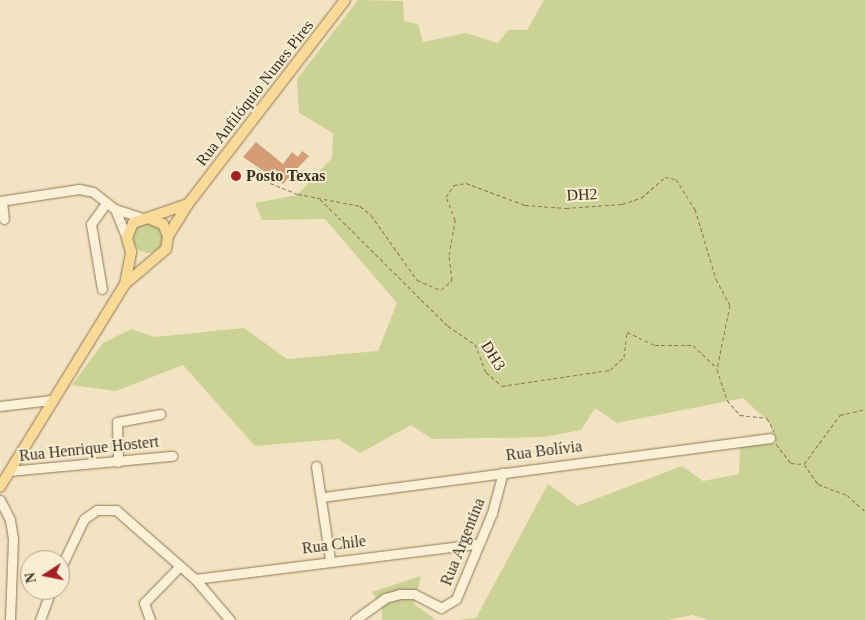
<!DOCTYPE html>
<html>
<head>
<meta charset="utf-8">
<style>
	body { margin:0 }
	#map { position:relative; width:865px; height:620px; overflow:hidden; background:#f2e4c2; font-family:Georgia,serif }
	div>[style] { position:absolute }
	.green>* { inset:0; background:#cad295 }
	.round { border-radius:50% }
	.building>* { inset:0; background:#d49d75 }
	.path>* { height:1px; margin-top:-0.5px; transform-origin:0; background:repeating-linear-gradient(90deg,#8f7557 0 4px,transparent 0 6.5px) }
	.roads { filter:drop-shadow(0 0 1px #8f7557) drop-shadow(0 0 1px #8f7557) }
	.minor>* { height:9px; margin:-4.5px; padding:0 4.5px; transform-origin:4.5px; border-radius:4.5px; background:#fcf1d7 }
	.major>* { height:10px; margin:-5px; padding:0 5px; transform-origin:5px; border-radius:5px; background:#f9db97 }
	.dots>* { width:14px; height:14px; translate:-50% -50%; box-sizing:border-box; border:2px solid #f9eed3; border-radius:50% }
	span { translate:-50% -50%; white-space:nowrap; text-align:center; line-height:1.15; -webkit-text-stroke:4px #f9eed3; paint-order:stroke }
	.street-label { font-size:16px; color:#3d2d1d }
	.poi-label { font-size:16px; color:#3d2d1d; font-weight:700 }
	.left { translate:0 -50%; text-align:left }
	.north { position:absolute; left:20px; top:550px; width:50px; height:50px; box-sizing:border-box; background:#f9eed3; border:1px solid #aea18a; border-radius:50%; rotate:259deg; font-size:14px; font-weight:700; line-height:20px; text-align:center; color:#3d2d1d }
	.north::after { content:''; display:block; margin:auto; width:18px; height:22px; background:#a42121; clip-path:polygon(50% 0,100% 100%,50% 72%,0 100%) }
</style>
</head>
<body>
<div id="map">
	<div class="green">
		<i style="clip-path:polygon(358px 0,403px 1px,404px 21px,418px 24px,423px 42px,466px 33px,498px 43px,508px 30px,527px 30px,544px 0,865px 0,865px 620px,708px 620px,692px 615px,668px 620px,458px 620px,476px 618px,548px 484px,577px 506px,682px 466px,703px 481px,739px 474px,740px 446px,776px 443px,769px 422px,743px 398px,617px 423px,595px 408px,581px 430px,544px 437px,432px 439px,411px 425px,360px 453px,338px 439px,255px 446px,183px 365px,116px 391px,72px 385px,103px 343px,131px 329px,155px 337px,244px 328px,287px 359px,378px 351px,397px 303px,325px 219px,262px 220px,255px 203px,297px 195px,332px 158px,333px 133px,299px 113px,297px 79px)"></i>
		<i class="round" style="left:133px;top:223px;width:30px;height:30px"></i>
		<i style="clip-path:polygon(421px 576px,414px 604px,436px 620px,382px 620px,382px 607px,372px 592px)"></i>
	</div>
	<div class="building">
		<i style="clip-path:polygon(256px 142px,283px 164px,292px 152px,298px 157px,302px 151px,309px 156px,283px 184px,243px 157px)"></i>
	</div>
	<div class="path">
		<i style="left:252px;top:176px;width:49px;rotate:21.4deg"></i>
		<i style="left:298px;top:194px;width:63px;rotate:11deg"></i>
		<i style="left:360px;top:206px;width:14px;rotate:39deg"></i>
		<i style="left:371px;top:215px;width:80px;rotate:54.7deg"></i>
		<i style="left:417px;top:280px;width:26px;rotate:23deg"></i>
		<i style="left:441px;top:290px;width:15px;rotate:-42deg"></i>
		<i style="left:452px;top:280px;width:25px;rotate:-97deg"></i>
		<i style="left:449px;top:255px;width:36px;rotate:-80deg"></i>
		<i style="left:455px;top:220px;width:25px;rotate:-111deg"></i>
		<i style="left:446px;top:197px;width:14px;rotate:-56deg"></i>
		<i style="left:454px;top:185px;width:12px;rotate:-9deg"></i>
		<i style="left:466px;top:183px;width:63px;rotate:20.4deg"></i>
		<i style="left:525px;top:205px;width:41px;rotate:4.2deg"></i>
		<i style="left:566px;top:208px;width:56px;rotate:-4.1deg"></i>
		<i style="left:622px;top:204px;width:20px;rotate:-18deg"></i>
		<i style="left:641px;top:198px;width:32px;rotate:-41deg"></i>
		<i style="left:665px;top:177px;width:11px;rotate:10deg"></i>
		<i style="left:676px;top:179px;width:36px;rotate:58deg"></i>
		<i style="left:695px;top:209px;width:73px;rotate:73.3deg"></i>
		<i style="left:716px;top:279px;width:30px;rotate:62deg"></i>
		<i style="left:730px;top:305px;width:65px;rotate:101.5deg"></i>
		<i style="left:717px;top:369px;width:33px;rotate:72deg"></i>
		<i style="left:727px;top:400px;width:20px;rotate:49deg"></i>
		<i style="left:740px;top:415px;width:27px;rotate:6deg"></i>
		<i style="left:767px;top:418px;width:15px;rotate:62deg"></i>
		<i style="left:320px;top:199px;width:180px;rotate:44.8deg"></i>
		<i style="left:448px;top:326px;width:32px;rotate:34deg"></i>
		<i style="left:475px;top:344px;width:30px;rotate:69deg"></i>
		<i style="left:486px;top:372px;width:21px;rotate:41deg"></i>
		<i style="left:502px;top:386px;width:109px;rotate:-8.4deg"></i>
		<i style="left:610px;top:370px;width:19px;rotate:-43deg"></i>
		<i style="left:624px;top:357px;width:25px;rotate:-83deg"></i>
		<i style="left:627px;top:332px;width:31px;rotate:25deg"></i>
		<i style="left:655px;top:345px;width:38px"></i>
		<i style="left:693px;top:345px;width:33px;rotate:44deg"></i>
		<i style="left:776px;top:444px;width:24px;rotate:52deg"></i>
		<i style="left:791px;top:463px;width:13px;rotate:4deg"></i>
		<i style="left:804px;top:464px;width:61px;rotate:-53.7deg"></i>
		<i style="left:840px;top:415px;width:26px;rotate:-13deg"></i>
		<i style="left:804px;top:464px;width:24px;rotate:55deg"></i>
		<i style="left:818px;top:484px;width:31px;rotate:21deg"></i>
		<i style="left:847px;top:495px;width:24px;rotate:42deg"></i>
	</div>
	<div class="roads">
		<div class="minor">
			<i style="left:0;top:201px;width:80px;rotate:-8.6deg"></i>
			<i style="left:79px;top:189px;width:14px;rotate:12deg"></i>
			<i style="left:93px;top:192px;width:28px;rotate:38deg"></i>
			<i style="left:115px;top:209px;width:29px;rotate:18deg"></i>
			<i style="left:2px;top:201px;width:18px;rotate:84deg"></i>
			<i style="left:115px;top:209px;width:31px;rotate:68deg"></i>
			<i style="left:102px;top:289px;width:66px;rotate:-99.6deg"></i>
			<i style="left:91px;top:224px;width:26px;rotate:-54deg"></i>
			<i style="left:0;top:406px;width:51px;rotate:-6.7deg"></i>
			<i style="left:118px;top:462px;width:40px;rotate:-91.4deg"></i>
			<i style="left:117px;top:422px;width:44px;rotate:-10.5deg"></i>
			<i style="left:316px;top:466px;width:95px;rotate:81.5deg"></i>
			<i style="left:9px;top:471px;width:164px;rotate:-5.3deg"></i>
			<i style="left:322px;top:497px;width:452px;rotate:-7.5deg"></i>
			<i style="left:0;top:500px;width:22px;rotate:63deg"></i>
			<i style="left:10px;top:520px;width:18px;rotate:81deg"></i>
			<i style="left:13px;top:538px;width:82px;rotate:92.1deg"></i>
			<i style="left:60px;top:569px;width:55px;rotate:-64.4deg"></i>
			<i style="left:84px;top:519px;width:16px;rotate:-35deg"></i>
			<i style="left:97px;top:510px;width:19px"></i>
			<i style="left:116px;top:510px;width:105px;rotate:41.1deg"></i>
			<i style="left:195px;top:579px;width:54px;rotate:49.5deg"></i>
			<i style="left:195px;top:579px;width:284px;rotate:-7.1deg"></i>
			<i style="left:40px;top:620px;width:32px;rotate:-70deg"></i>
			<i style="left:150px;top:620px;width:18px;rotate:-109deg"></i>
			<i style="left:144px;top:603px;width:50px;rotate:-45.8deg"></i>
			<i style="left:355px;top:620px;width:37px;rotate:-36deg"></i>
			<i style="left:385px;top:598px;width:16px;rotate:-15deg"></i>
			<i style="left:400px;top:594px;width:14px"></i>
			<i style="left:414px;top:594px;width:30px;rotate:27deg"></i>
			<i style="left:441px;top:608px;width:17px;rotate:-31deg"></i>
			<i style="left:456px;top:599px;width:93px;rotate:-67.3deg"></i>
			<i style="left:492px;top:513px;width:42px;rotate:-75deg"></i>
		</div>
		<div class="major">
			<i style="left:148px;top:218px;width:16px;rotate:22deg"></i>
			<i style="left:163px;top:224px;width:13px;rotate:67deg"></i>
			<i style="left:125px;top:284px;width:33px;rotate:-79deg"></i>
			<i style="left:131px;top:252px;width:15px;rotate:-106deg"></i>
			<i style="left:127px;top:238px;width:16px;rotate:-68deg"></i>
			<i style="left:133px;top:223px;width:58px;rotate:-19.1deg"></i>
			<i style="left:0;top:487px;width:238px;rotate:-58.4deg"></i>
			<i style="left:125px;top:284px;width:54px;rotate:-40.5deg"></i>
			<i style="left:166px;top:249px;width:13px;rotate:-81deg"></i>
			<i style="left:168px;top:236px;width:38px;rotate:-58deg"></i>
			<i style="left:188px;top:204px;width:257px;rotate:-52.4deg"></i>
		</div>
	</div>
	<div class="dots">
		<i style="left:236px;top:176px;background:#a42121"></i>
	</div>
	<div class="street-label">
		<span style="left:255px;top:93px;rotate:-52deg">Rua Anfilóquio Nunes Pires</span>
		<span style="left:582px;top:195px;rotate:-3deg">DH2</span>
		<span style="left:493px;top:356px;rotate:58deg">DH3</span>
		<span style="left:89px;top:449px;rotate:-6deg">Rua Henrique Hostert</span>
		<span style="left:544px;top:451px;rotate:-7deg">Rua Bolívia</span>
		<span style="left:463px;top:542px;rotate:-68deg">Rua Argentina</span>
		<span style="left:334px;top:545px;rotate:-7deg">Rua Chile</span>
	</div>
	<div class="poi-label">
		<span class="left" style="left:246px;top:176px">Posto Texas</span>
	</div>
	<div class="north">N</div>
</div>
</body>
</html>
